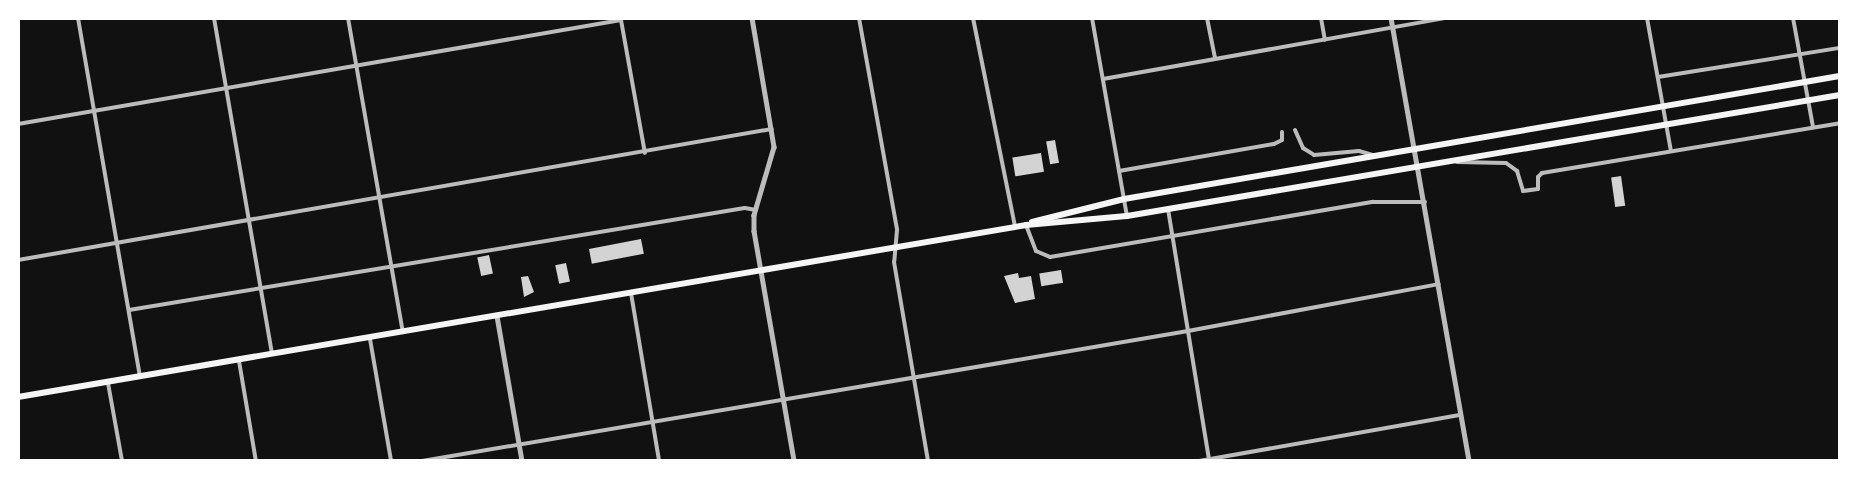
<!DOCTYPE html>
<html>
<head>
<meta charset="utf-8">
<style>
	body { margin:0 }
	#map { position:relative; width:1858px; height:479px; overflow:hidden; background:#111; font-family:Literata,serif }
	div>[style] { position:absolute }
	.building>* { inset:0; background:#d3d3d3; transform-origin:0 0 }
	.minor>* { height:4px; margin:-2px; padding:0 2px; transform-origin:2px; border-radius:2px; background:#bcbcbc }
	.tertiary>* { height:4.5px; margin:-2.25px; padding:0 2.25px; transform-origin:2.25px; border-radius:2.25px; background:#bcbcbc }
	.primary>* { height:6px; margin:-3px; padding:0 3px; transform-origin:3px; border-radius:3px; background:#f5f5f5 }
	span { translate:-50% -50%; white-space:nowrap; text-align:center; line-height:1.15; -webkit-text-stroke:6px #fff; paint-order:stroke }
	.frame { position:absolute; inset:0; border:20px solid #fff; pointer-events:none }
</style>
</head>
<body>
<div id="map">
	<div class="building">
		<i style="left:1055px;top:140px;width:23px;height:9px;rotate:80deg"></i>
		<i style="left:1041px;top:153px;width:19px;height:29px;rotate:81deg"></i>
		<i style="left:1621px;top:176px;width:30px;height:10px;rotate:82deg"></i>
		<i style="left:641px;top:239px;width:15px;height:53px;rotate:79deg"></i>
		<i style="left:489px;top:255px;width:19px;height:12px;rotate:78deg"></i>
		<i style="left:566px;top:263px;width:19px;height:11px;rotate:78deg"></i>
		<i style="left:1061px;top:270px;width:13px;height:22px;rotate:81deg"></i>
		<i style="clip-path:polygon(1018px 273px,1019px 278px,1031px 276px,1035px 299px,1015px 303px,1004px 276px)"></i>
		<i style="clip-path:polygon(528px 276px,534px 292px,524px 297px,521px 277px)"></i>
	</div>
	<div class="minor">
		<i style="left:78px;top:18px;width:364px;rotate:80.2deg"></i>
		<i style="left:214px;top:18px;width:341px;rotate:80.2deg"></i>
		<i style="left:348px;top:18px;width:319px;rotate:80.1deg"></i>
		<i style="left:859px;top:18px;width:215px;rotate:79.8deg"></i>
		<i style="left:897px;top:230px;width:32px;rotate:95deg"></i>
		<i style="left:894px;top:262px;width:202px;rotate:80.3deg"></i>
		<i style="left:973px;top:18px;width:212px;rotate:78.6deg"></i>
		<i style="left:1092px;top:18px;width:201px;rotate:80deg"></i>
		<i style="left:1207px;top:18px;width:41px;rotate:78.7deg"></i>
		<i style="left:1321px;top:18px;width:22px;rotate:80deg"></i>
		<i style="left:1647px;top:18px;width:135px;rotate:79.8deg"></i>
		<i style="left:1793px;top:18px;width:111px;rotate:79.6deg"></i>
		<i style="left:1658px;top:77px;width:184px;rotate:-9.1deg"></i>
		<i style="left:1103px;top:79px;width:347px;rotate:-10.1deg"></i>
		<i style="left:18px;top:124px;width:612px;rotate:-9.79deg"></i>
		<i style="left:621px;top:20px;width:135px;rotate:79.8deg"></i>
		<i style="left:1295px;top:130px;width:20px;rotate:66deg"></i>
		<i style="left:1303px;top:148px;width:13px;rotate:32deg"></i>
		<i style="left:1314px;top:155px;width:45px;rotate:-5.1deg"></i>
		<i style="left:1359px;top:151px;width:15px;rotate:16deg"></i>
		<i style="left:1457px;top:162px;width:49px;rotate:1.2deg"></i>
		<i style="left:1506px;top:163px;width:14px;rotate:36deg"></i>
		<i style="left:1517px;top:171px;width:21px;rotate:73deg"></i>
		<i style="left:1523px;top:191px;width:15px;rotate:-8deg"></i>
		<i style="left:1538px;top:189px;width:12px;rotate:-90deg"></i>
		<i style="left:1538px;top:177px;width:6px;rotate:-45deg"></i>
		<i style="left:1542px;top:173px;width:302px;rotate:-9.5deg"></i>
		<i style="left:1119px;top:171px;width:157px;rotate:-9.9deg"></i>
		<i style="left:1274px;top:144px;width:9px;rotate:-27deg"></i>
		<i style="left:1282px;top:140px;width:8px;rotate:-90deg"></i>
		<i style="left:1168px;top:209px;width:254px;rotate:80.7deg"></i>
		<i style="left:1026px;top:225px;width:28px;rotate:69deg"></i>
		<i style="left:1036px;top:251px;width:15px;rotate:23deg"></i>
		<i style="left:1050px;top:257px;width:328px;rotate:-9.7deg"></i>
		<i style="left:1373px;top:202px;width:52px"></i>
		<i style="left:18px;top:260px;width:765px;rotate:-9.86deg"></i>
		<i style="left:631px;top:293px;width:170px;rotate:80.5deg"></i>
		<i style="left:129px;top:310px;width:624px;rotate:-9.4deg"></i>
		<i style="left:745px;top:208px;width:11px;rotate:10deg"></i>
		<i style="left:370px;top:339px;width:124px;rotate:80.2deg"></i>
		<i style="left:239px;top:361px;width:101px;rotate:80.4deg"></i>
		<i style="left:108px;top:383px;width:79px;rotate:79.8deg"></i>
		<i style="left:422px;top:461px;width:777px;rotate:-9.63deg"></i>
		<i style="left:1188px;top:331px;width:255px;rotate:-10.6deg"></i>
		<i style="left:1199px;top:461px;width:266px;rotate:-10deg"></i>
	</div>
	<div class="tertiary">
		<i style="left:752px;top:18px;width:131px;rotate:80.3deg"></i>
		<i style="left:774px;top:147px;width:71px;rotate:106.4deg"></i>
		<i style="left:754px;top:215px;width:16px;rotate:90deg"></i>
		<i style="left:754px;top:231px;width:233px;rotate:80.1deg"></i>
		<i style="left:1391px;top:18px;width:450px;rotate:80deg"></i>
		<i style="left:497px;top:316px;width:147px;rotate:80.2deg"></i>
	</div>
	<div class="primary">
		<i style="left:1032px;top:222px;width:95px;rotate:-14deg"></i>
		<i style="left:1124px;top:199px;width:726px;rotate:-9.75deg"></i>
		<i style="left:18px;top:397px;width:1023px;rotate:-9.68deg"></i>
		<i style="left:1026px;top:225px;width:101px;rotate:-5.1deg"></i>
		<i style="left:1127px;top:216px;width:723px;rotate:-9.63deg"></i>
	</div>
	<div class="frame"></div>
</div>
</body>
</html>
